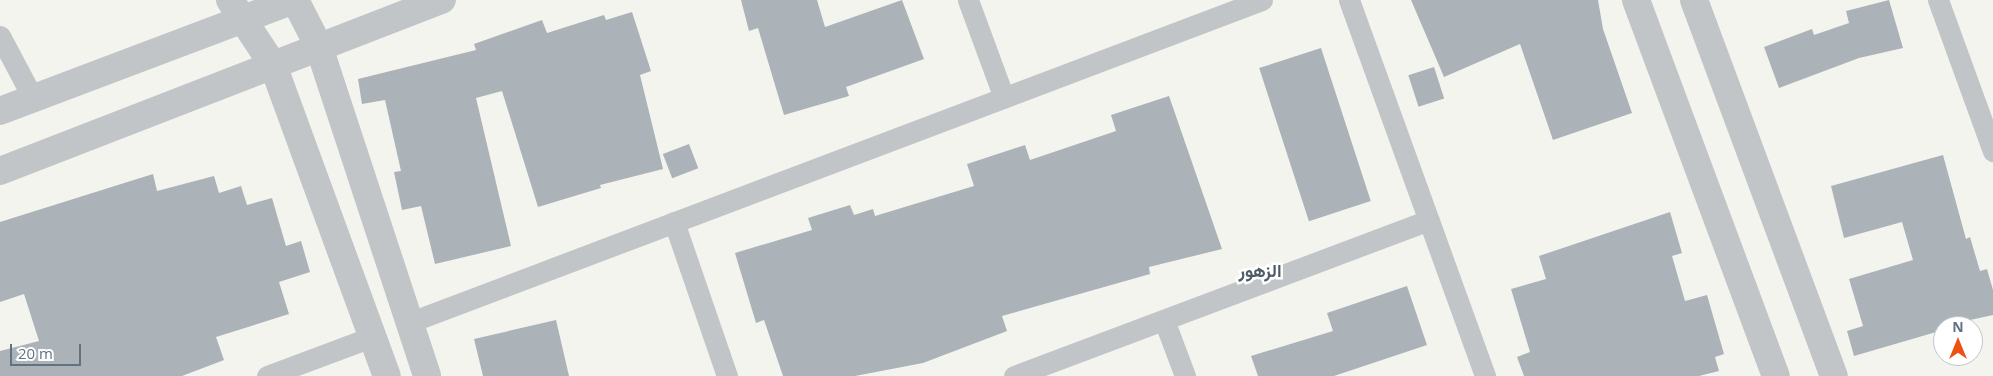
<!DOCTYPE html>
<html>
<head>
<meta charset="utf-8">
<style>
	body { margin:0 }
	#map { position:relative; width:1993px; height:376px; overflow:hidden; background:#f4f4ef; font-family:"Open Sans",Vazirmatn,sans-serif }
	div>[style] { position:absolute }
	.building>* { inset:0; background:#abb2b8; transform-origin:0 0 }
	.minor>* { height:21px; margin:-10.5px; padding:0 10.5px; transform-origin:10.5px; border-radius:10.5px; background:#c1c5c8 }
	.tertiary>* { height:28px; margin:-14px; padding:0 14px; transform-origin:14px; border-radius:14px; background:#c1c5c8 }
	span { translate:-50% -50%; white-space:nowrap; text-align:center; line-height:1.15; -webkit-text-stroke:5px #fff; paint-order:stroke }
	.neighbourhood-label { font-size:18px; color:#4f5b67; font-weight:700 }
	.north { position:absolute; left:1933px; top:316px; width:50px; height:50px; box-sizing:border-box; background:#fff; border:1px solid #c0c7cd; border-radius:50%; rotate:0deg; font-size:14px; font-weight:700; line-height:20px; text-align:center; color:#617283 }
	.north::after { content:''; display:block; margin:auto; width:18px; height:22px; background:#ef5114; clip-path:polygon(50% 0,100% 100%,50% 72%,0 100%) }
	.scale { position:absolute; left:10px; top:344px; width:71px; height:22px; box-sizing:border-box; border:2px solid #617283; border-top:0; padding-left:6px; font-size:15px; line-height:18px; white-space:nowrap; color:#617283; -webkit-text-stroke:4px #fff; paint-order:stroke }
</style>
</head>
<body>
<div id="map">
	<div class="building">
		<i style="clip-path:polygon(741px 0,817px 0,825px 27px,902px 0,924px 59px,846px 87px,849px 96px,784px 115px,758px 28px,749px 31px)"></i>
		<i style="clip-path:polygon(1411px 0,1598px 0,1603px 29px,1632px 113px,1553px 140px,1520px 44px,1444px 77px)"></i>
		<i style="clip-path:polygon(1889px 0,1903px 48px,1859px 58px,1779px 88px,1764px 47px,1812px 29px,1814px 35px,1849px 23px,1846px 11px)"></i>
		<i style="clip-path:polygon(632px 12px,651px 71px,640px 75px,663px 169px,600px 185px,601px 188px,538px 207px,502px 91px,476px 98px,511px 246px,435px 264px,421px 206px,402px 210px,394px 172px,401px 171px,385px 100px,362px 104px,358px 79px,476px 50px,474px 44px,542px 20px,547px 33px,604px 15px,606px 20px)"></i>
		<i style="left:1321px;top:48px;width:161px;height:65px;rotate:72deg"></i>
		<i style="left:1434px;top:67px;width:33px;height:27px;rotate:72deg"></i>
		<i style="clip-path:polygon(1169px 96px,1222px 249px,1149px 267px,1150px 274px,1002px 316px,1007px 331px,923px 363px,855px 376px,783px 376px,764px 320px,756px 323px,735px 253px,812px 230px,808px 218px,850px 205px,854px 215px,873px 209px,875px 216px,974px 186px,967px 164px,1025px 145px,1030px 160px,1116px 131px,1111px 115px)"></i>
		<i style="left:689px;top:144px;width:26px;height:28px;rotate:69deg"></i>
		<i style="clip-path:polygon(1943px 155px,1966px 239px,1970px 237px,1980px 271px,1987px 269px,1993px 290px,1993px 315px,1943px 326px,1943px 330px,1854px 356px,1847px 331px,1863px 326px,1849px 279px,1913px 260px,1902px 222px,1844px 238px,1831px 186px)"></i>
		<i style="clip-path:polygon(153px 174px,157px 191px,214px 176px,219px 193px,241px 186px,247px 205px,272px 198px,286px 246px,301px 241px,310px 272px,279px 282px,289px 314px,216px 337px,224px 360px,182px 376px,0 376px,0 351px,39px 341px,24px 294px,0 302px,0 222px)"></i>
		<i style="clip-path:polygon(1670px 212px,1682px 253px,1672px 256px,1685px 301px,1707px 295px,1724px 354px,1715px 357px,1719px 371px,1699px 376px,1524px 376px,1517px 357px,1530px 352px,1511px 289px,1546px 279px,1539px 256px)"></i>
		<i style="clip-path:polygon(1407px 286px,1427px 345px,1334px 376px,1258px 376px,1251px 356px,1333px 331px,1327px 313px)"></i>
		<i style="clip-path:polygon(556px 320px,569px 376px,483px 376px,474px 339px)"></i>
	</div>
	<div class="minor">
		<i style="left:968px;top:0;width:104px;rotate:69.8deg"></i>
		<i style="left:1349px;top:0;width:400px;rotate:70.1deg"></i>
		<i style="left:1938px;top:0;width:161px;rotate:70deg"></i>
		<i style="left:0;top:36px;width:70px;rotate:62deg"></i>
		<i style="left:674px;top:222px;width:163px;rotate:71deg"></i>
		<i style="left:1164px;top:320px;width:60px;rotate:69.4deg"></i>
		<i style="left:408px;top:323px;width:913px;rotate:-20.72deg"></i>
		<i style="left:267px;top:376px;width:114px;rotate:-20.5deg"></i>
		<i style="left:1014px;top:376px;width:443px;rotate:-20.6deg"></i>
	</div>
	<div class="tertiary">
		<i style="left:230px;top:0;width:78px;rotate:56.5deg"></i>
		<i style="left:273px;top:65px;width:331px;rotate:69.9deg"></i>
		<i style="left:295px;top:0;width:53px;rotate:62.9deg"></i>
		<i style="left:319px;top:47px;width:346px;rotate:71.8deg"></i>
		<i style="left:1636px;top:0;width:401px;rotate:69.6deg"></i>
		<i style="left:1694px;top:0;width:401px;rotate:69.6deg"></i>
		<i style="left:0;top:111px;width:313px;rotate:-20.7deg"></i>
		<i style="left:0;top:171px;width:474px;rotate:-21.2deg"></i>
	</div>
	<div class="neighbourhood-label">
		<span style="left:1260px;top:270px">الزهور</span>
	</div>
	<div class="north">N</div>
	<div class="scale">20 m</div>
</div>
</body>
</html>
